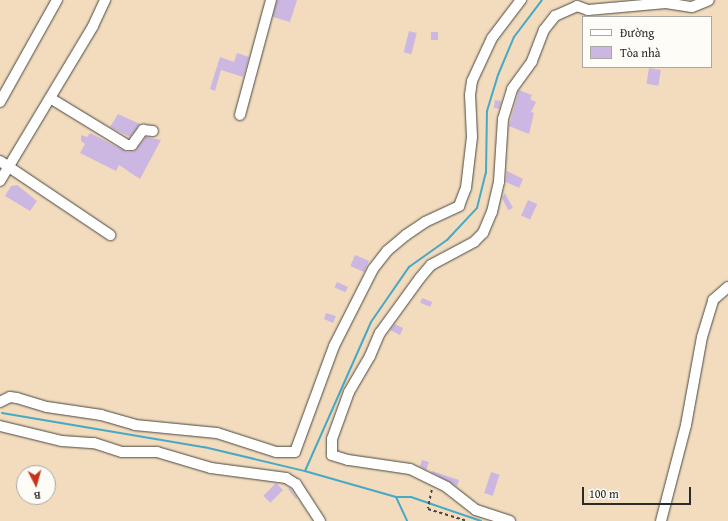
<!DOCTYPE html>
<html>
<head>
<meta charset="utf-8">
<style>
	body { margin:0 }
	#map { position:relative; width:728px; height:521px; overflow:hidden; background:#f2dcbd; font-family:"Gentium Book Plus",serif }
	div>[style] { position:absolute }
	.stream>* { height:2px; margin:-1px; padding:0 1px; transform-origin:1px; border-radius:1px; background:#47a9c6 }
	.building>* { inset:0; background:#cbb7e2; transform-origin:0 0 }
	.path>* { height:1.5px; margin-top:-0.75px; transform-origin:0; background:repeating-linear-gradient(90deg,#494641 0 3px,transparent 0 6px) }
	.roads { filter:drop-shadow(0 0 1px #494641) drop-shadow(0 0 1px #494641) }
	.minor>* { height:10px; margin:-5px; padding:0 5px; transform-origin:5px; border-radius:5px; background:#fff }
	span { translate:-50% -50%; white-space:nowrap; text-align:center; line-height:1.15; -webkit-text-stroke:3px #fdfcf7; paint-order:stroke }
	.legend { position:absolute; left:582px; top:16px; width:130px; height:52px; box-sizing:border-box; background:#fdfcf7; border:1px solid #a9a8a5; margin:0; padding:5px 7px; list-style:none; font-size:12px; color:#2b2b2b }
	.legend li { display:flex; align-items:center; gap:8px; height:20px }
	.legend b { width:20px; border:1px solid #a9a8a5 }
	.north { position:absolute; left:16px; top:465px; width:40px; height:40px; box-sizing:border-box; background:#fdfcf7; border:1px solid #a9a8a5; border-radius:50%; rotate:174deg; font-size:11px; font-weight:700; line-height:16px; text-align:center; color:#2b2b2b }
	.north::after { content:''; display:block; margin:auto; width:14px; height:18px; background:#c8321e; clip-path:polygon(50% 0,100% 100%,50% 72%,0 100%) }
	.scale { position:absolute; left:582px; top:487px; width:109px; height:18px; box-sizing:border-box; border:2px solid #2b2b2b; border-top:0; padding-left:5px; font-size:12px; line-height:14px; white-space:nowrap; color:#2b2b2b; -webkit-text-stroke:3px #fdfcf7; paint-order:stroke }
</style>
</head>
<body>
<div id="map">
	<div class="stream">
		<i style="left:2px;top:413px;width:205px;rotate:9.6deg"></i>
		<i style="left:204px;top:447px;width:104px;rotate:13.4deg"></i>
		<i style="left:396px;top:497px;width:26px;rotate:65deg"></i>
		<i style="left:481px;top:521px;width:74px;rotate:-161.1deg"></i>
		<i style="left:411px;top:497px;width:15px;rotate:180deg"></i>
		<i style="left:396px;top:497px;width:95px;rotate:-164.1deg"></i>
		<i style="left:305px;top:471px;width:163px;rotate:-66.1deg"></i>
		<i style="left:371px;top:322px;width:67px;rotate:-55.4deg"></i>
		<i style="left:409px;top:267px;width:47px;rotate:-35.4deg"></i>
		<i style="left:447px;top:240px;width:44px;rotate:-46.8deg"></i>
		<i style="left:477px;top:208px;width:36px;rotate:-76deg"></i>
		<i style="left:486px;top:173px;width:62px;rotate:-89.1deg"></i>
		<i style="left:487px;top:111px;width:38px;rotate:-73deg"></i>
		<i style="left:498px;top:75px;width:41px;rotate:-67.2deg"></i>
		<i style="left:514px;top:37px;width:46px;rotate:-52.9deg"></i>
	</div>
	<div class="building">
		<i style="clip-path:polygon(277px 0,297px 0,290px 22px,273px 17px)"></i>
		<i style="left:409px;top:31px;width:8px;height:22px;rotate:14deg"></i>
		<i style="left:431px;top:32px;width:7px;height:8px"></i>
		<i style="clip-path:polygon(237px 53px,249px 57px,243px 77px,221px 70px,215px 91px,210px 89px,220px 57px,234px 62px)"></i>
		<i style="left:649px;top:68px;width:12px;height:16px;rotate:9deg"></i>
		<i style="clip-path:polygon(519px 90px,532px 95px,530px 99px,536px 102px,531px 112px,534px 113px,529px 134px,509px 126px)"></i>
		<i style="left:495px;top:100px;width:6px;height:8px;rotate:9deg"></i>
		<i style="clip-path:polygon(118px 114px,140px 124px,130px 137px,110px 127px)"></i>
		<i style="clip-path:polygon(90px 133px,127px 152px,135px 151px,146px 137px,161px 140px,140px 179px,119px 165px,116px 171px,80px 153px,85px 144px,81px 141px,81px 135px,87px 137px)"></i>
		<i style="clip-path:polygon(507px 171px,523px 179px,519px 188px,506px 182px)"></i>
		<i style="clip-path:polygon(17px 185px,37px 201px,30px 211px,5px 196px,11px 186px)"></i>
		<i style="clip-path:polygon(505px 193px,513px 208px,508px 210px,502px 198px)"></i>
		<i style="left:528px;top:200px;width:10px;height:17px;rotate:24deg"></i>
		<i style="left:355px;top:255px;width:15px;height:12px;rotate:23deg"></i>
		<i style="left:337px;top:282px;width:12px;height:6px;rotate:24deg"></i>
		<i style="left:422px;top:298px;width:11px;height:5px;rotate:22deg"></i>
		<i style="clip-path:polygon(326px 313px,336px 316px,333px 323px,324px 319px)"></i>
		<i style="clip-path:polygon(395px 324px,403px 328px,400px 335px,390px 330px)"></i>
		<i style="clip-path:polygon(422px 460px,429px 462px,426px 470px,420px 466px)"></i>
		<i style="clip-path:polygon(432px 471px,459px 480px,457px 486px,431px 472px)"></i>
		<i style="left:491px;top:472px;width:9px;height:22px;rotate:18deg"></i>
		<i style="left:276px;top:483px;width:10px;height:18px;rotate:45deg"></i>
		<i style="clip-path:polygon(290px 488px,297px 498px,296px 499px,288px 489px)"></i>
	</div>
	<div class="path">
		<i style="left:432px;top:490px;width:19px;rotate:102deg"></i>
		<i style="left:428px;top:509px;width:41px;rotate:17.1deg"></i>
	</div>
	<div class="roads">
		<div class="minor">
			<i style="left:50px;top:98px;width:90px;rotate:31.4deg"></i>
			<i style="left:127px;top:145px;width:5px"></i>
			<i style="left:132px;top:145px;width:19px;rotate:-54deg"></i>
			<i style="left:143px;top:130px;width:10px;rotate:6deg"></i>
			<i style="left:0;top:102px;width:117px;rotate:-60.8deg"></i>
			<i style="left:240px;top:115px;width:119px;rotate:-74.9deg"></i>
			<i style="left:0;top:161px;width:133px;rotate:33.9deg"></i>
			<i style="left:0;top:181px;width:181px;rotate:-59deg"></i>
			<i style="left:93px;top:26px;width:29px;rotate:-65deg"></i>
			<i style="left:0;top:402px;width:11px;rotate:-27deg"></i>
			<i style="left:10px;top:397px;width:7px;rotate:8deg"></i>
			<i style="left:17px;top:398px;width:31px;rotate:17deg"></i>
			<i style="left:47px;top:407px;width:55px;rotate:8.4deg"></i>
			<i style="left:101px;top:415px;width:35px;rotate:16deg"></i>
			<i style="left:135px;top:425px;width:82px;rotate:5.6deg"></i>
			<i style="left:217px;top:433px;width:62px;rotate:17.9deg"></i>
			<i style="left:276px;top:452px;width:19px"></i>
			<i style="left:295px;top:452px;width:113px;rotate:-69.8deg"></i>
			<i style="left:334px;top:346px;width:86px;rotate:-63.1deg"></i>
			<i style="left:373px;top:269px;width:23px;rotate:-52deg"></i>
			<i style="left:387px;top:251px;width:25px;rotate:-40deg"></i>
			<i style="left:406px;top:235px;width:23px;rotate:-34deg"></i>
			<i style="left:425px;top:222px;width:38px;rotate:-25deg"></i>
			<i style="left:459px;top:206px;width:19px;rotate:-69deg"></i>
			<i style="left:466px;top:188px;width:51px;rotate:-83.3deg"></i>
			<i style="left:472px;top:137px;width:42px;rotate:-92.7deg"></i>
			<i style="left:470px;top:95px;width:14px;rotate:-82deg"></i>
			<i style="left:472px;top:81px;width:47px;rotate:-65.1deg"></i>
			<i style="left:492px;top:38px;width:48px;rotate:-52.7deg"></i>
			<i style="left:0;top:426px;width:64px;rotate:13.6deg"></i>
			<i style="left:62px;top:441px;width:32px;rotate:4deg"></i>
			<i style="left:94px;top:443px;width:29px;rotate:18deg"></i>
			<i style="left:122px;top:452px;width:35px"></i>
			<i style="left:157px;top:452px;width:56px;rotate:16.5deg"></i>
			<i style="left:211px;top:468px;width:76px;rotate:7.6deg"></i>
			<i style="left:286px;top:478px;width:12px;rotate:31deg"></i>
			<i style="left:296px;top:484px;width:44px;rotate:57deg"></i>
			<i style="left:510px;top:521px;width:36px;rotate:-162deg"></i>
			<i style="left:476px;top:510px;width:37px;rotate:-142deg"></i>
			<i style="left:447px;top:487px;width:41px;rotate:-154.1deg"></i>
			<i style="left:410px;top:469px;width:63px;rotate:-171.7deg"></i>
			<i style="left:348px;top:460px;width:17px;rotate:-163deg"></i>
			<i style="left:332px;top:455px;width:16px;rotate:-90deg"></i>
			<i style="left:332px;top:439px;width:50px;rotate:-70.1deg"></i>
			<i style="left:349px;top:392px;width:42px;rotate:-59.7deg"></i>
			<i style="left:370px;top:356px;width:25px;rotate:-67deg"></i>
			<i style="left:380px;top:333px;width:68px;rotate:-54deg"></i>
			<i style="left:420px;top:278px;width:17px;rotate:-50deg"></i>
			<i style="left:431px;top:265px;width:49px;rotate:-28.1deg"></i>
			<i style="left:474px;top:242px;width:13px;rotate:-45deg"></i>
			<i style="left:483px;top:233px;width:23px;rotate:-67deg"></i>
			<i style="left:492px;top:212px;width:31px;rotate:-77deg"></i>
			<i style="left:499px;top:182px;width:63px;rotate:-86.4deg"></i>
			<i style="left:503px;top:119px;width:31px;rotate:-73deg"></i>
			<i style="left:512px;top:89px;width:34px;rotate:-54deg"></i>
			<i style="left:532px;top:61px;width:33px;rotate:-69deg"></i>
			<i style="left:544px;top:30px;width:18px;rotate:-52deg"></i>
			<i style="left:555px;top:16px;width:24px;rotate:-24deg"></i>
			<i style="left:577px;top:6px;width:12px;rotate:20deg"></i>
			<i style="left:588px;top:10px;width:78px;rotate:-5.1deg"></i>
			<i style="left:666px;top:3px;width:26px;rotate:9deg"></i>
			<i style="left:692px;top:7px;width:18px;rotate:-22deg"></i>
			<i style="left:661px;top:521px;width:99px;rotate:-75.4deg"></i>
			<i style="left:686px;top:425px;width:89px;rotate:-79.7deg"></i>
			<i style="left:702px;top:337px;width:39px;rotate:-73deg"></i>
			<i style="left:713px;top:300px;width:20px;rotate:-41deg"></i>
		</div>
	</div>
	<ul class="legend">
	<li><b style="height:5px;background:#fff"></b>Đường</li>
	<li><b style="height:11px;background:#cbb7e2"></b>Tòa nhà</li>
	</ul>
	<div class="north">B</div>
	<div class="scale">100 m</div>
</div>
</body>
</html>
